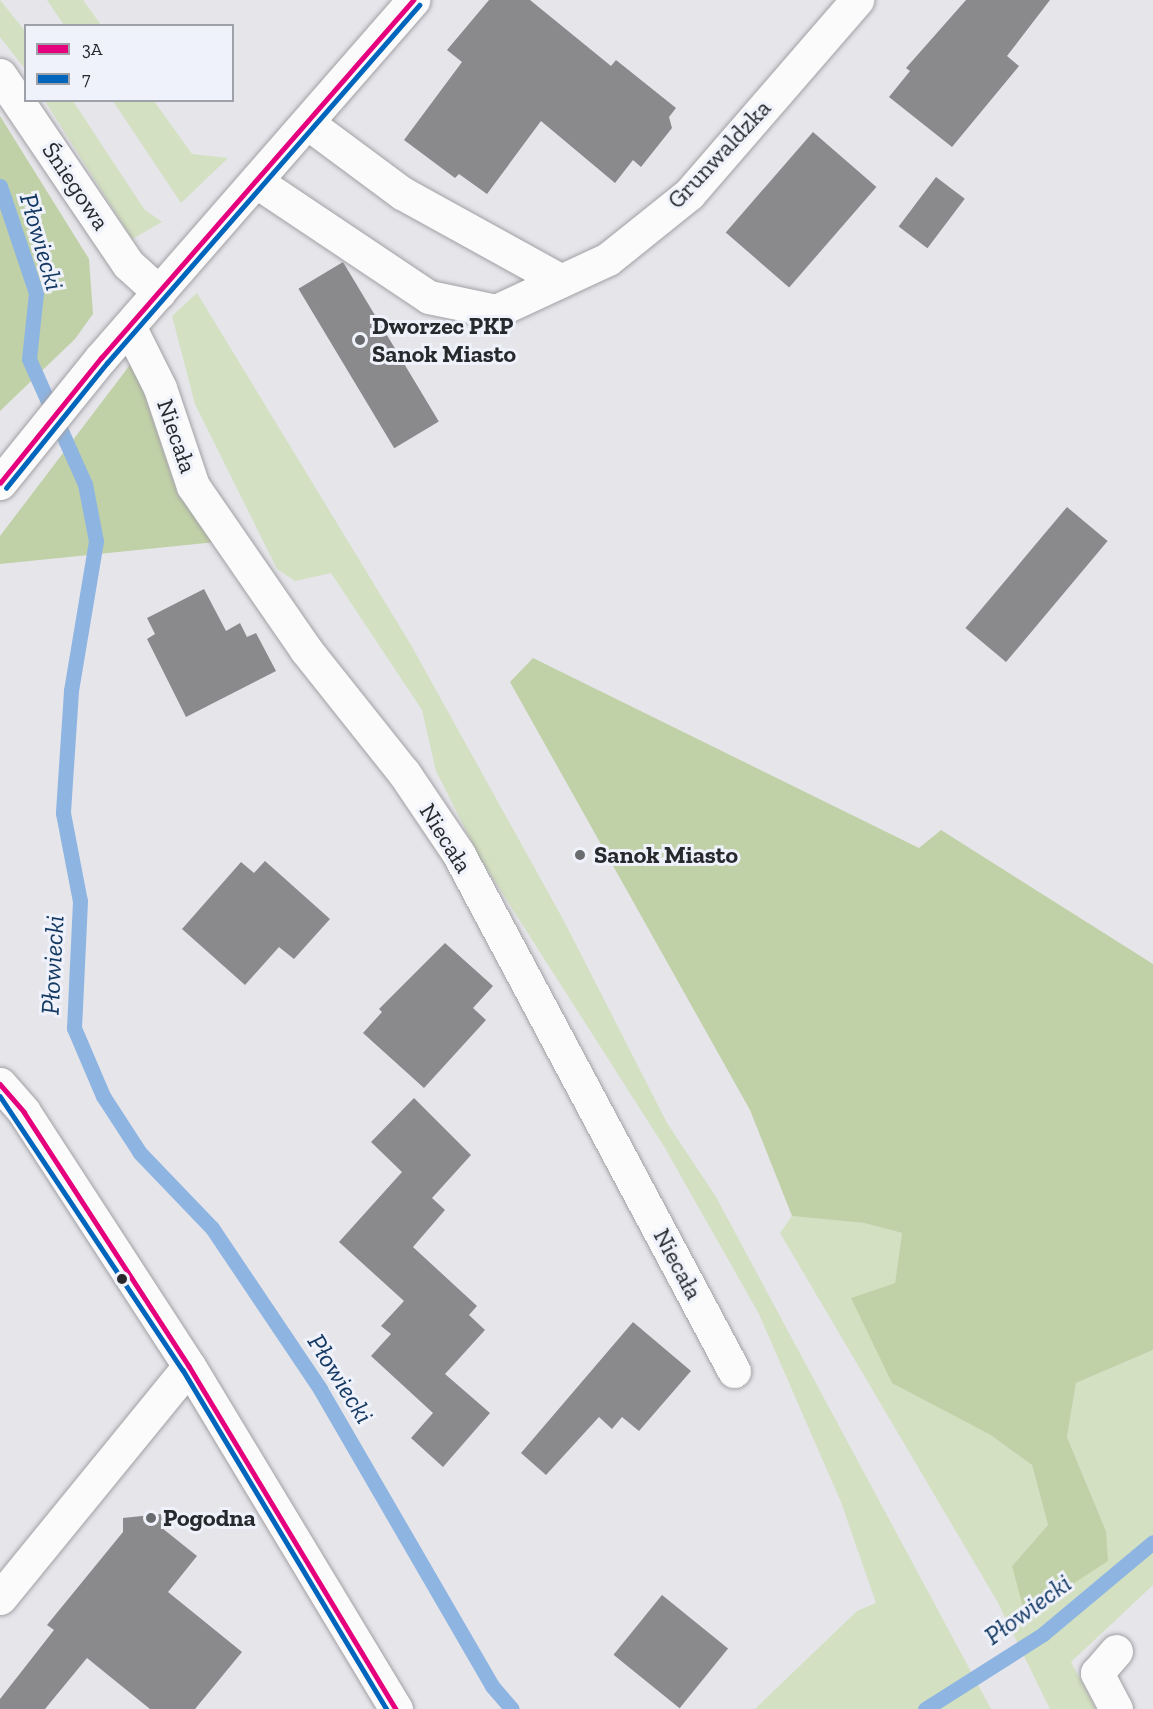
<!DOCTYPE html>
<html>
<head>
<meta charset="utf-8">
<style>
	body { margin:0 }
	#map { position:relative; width:1153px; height:1709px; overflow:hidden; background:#e5e5ea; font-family:"Zilla Slab",serif }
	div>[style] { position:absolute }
	.green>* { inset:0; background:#d3e0c1 }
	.forest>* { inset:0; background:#c1d1a7 }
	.stream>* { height:15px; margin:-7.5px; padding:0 7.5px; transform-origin:7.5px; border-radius:7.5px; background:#8eb4e2 }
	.building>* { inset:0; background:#8a898c; transform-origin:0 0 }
	.roads { filter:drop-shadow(0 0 2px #a1a1a5) drop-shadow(0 0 2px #a1a1a5) }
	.minor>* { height:33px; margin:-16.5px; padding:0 16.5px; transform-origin:16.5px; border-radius:16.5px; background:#fbfbfc }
	.bus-1>* { height:4.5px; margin:-2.25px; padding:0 2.25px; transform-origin:2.25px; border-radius:2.25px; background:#e5007d }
	.bus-2>* { height:4.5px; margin:-2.25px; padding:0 2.25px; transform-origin:2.25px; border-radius:2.25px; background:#0065bd }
	.dots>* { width:16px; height:16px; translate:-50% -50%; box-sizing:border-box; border:3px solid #eff1fb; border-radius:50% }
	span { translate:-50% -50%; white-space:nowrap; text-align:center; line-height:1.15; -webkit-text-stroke:6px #eff1fb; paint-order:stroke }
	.street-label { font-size:24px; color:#28292d }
	.poi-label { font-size:24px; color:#28292d; font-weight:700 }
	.left { translate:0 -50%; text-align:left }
	.water-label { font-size:26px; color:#133963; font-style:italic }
	.legend { position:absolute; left:24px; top:24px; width:210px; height:78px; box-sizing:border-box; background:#eff1fb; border:2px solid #9fa1a9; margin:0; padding:8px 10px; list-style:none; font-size:18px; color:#28292d }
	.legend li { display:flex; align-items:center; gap:12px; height:30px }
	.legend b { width:30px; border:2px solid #9fa1a9 }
</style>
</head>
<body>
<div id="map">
	<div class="green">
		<i style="clip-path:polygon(0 0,25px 31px,25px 69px,0 37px)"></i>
		<i style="clip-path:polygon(47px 0,83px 0,101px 25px,64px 25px)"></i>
		<i style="clip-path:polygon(45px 101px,73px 101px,144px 209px,162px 222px,132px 239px)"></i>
		<i style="clip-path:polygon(113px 101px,154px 101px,192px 154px,228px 158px,181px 203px)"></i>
		<i style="clip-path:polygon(197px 293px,411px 645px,565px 923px,667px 1123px,716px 1197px,991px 1709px,755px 1709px,857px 1611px,876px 1603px,841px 1502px,759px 1314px,665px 1148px,480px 858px,436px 771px,422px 710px,331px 573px,295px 581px,277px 569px,195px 404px,172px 316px)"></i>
		<i style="clip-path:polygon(792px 1216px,864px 1223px,902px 1233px,895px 1283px,852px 1298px,989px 1434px,1032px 1465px,1048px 1525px,1012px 1566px,1106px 1531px,1067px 1437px,1076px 1383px,1153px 1350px,1153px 1585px,1071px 1662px,1096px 1709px,1050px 1709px,997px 1601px,780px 1233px)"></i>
	</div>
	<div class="forest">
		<i style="clip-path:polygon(0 116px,89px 259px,93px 314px,75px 339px,0 411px)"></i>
		<i style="clip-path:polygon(133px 361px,178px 495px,216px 542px,0 564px,0 536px)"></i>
		<i style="clip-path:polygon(533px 658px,919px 848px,941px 830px,1153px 964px,1153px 1350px,1076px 1383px,1067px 1437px,1106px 1531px,1108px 1561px,1025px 1615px,1012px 1566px,1048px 1525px,1032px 1465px,989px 1434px,892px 1383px,851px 1298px,895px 1283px,902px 1233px,864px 1223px,792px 1216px,750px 1110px,510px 682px)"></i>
	</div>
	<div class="stream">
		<i style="left:0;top:186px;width:113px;rotate:71.4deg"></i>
		<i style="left:36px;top:293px;width:66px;rotate:96.1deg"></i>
		<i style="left:29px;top:359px;width:137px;rotate:65.9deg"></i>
		<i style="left:85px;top:484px;width:58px;rotate:79.1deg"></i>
		<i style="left:96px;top:541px;width:152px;rotate:99.5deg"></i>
		<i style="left:71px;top:691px;width:122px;rotate:93.8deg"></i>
		<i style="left:63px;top:813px;width:90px;rotate:79.1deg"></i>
		<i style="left:80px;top:901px;width:127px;rotate:92.7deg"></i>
		<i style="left:74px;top:1028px;width:74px;rotate:66.9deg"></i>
		<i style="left:103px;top:1096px;width:68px;rotate:57deg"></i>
		<i style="left:140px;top:1153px;width:104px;rotate:46.2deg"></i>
		<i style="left:212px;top:1228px;width:194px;rotate:56.1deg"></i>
		<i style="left:320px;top:1389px;width:343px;rotate:59.9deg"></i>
		<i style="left:492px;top:1686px;width:30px;rotate:49deg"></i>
		<i style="left:925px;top:1709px;width:140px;rotate:-32.4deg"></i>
		<i style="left:1043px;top:1634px;width:143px;rotate:-39.9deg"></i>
	</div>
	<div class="building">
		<i style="clip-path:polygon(489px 0,530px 0,611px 66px,616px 60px,676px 108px,669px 117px,672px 128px,641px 167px,633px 160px,615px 183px,541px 121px,487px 194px,459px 174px,455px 178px,404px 140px,462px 62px,447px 50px)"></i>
		<i style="clip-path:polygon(966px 0,1050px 0,1007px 56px,1019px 66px,952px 147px,889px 97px,910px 71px,906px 68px)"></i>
		<i style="left:813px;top:132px;width:84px;height:133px;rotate:41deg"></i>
		<i style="left:936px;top:177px;width:36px;height:62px;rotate:37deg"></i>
		<i style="left:343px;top:262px;width:186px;height:52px;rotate:59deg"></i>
		<i style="left:1067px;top:507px;width:53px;height:158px;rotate:40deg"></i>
		<i style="clip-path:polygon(204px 589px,226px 631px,240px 623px,247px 637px,256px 633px,276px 671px,186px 717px,147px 639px,155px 634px,147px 618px)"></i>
		<i style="clip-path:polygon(265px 861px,330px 919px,294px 959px,279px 947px,245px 985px,182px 929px,241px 862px,254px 873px)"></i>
		<i style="clip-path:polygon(445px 943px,493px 986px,473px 1008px,486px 1020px,424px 1088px,363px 1033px,382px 1012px,379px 1009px)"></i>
		<i style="clip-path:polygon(414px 1098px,471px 1155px,432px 1198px,445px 1210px,413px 1247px,477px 1306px,469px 1315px,485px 1330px,445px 1374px,490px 1413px,443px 1467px,411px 1438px,433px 1413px,371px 1356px,391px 1334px,381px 1326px,404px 1301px,339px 1242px,402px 1172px,371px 1142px)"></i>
		<i style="clip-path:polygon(633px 1322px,691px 1371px,639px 1431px,622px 1417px,612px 1429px,599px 1417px,546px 1475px,521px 1453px)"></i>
		<i style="clip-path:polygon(161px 1514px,162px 1528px,197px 1556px,168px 1592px,242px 1652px,195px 1709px,150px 1709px,87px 1658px,45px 1709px,0 1709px,0 1699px,54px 1630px,47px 1625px,123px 1532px,123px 1518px)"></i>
		<i style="left:662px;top:1595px;width:85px;height:77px;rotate:39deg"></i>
	</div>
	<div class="roads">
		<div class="minor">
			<i style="left:0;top:75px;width:228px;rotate:55.9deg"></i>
			<i style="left:128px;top:264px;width:42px;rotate:42.1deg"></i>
			<i style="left:309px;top:124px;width:116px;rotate:36.6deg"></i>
			<i style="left:402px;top:193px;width:178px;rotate:28.9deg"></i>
			<i style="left:257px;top:182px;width:207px;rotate:33.8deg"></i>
			<i style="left:429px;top:297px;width:68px;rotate:11.8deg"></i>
			<i style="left:496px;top:311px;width:123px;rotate:-24.9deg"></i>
			<i style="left:608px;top:259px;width:104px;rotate:-38.7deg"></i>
			<i style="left:689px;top:194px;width:257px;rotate:-49.1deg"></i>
			<i style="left:129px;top:326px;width:69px;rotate:63.4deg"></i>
			<i style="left:160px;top:388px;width:103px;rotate:71.4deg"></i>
			<i style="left:193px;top:486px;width:199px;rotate:55.4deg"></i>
			<i style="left:306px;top:650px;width:157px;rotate:51.5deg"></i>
			<i style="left:404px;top:773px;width:97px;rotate:56deg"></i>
			<i style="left:458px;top:853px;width:587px;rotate:61.95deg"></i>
			<i style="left:0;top:483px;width:161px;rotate:-51.1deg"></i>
			<i style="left:101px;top:358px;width:475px;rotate:-48.9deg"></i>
			<i style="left:0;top:1084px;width:37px;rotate:49deg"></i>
			<i style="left:24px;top:1112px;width:303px;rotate:57deg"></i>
			<i style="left:189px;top:1366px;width:401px;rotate:58.9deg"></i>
			<i style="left:0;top:1598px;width:299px;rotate:-50.8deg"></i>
			<i style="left:1116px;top:1709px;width:41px;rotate:-117.8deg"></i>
			<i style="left:1097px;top:1673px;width:29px;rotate:-49deg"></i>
		</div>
	</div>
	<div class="bus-1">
		<i style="left:0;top:483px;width:161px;rotate:-51.1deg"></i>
		<i style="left:101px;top:358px;width:475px;rotate:-48.9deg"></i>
		<i style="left:0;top:1084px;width:37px;rotate:49deg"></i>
		<i style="left:24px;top:1112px;width:303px;rotate:57deg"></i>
		<i style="left:189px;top:1366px;width:401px;rotate:58.9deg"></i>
	</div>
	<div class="bus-2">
		<i style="left:6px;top:488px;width:161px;rotate:-51.1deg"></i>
		<i style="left:107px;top:363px;width:475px;rotate:-48.9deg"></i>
		<i style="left:0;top:1096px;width:329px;rotate:56.3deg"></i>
		<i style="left:183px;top:1370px;width:396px;rotate:59deg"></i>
	</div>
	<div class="dots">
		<i style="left:360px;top:340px;background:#6a6b6f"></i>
		<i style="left:580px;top:855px;background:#6a6b6f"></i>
		<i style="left:122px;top:1279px;background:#28292d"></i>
		<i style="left:151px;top:1518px;background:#6a6b6f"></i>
	</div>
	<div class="street-label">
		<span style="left:719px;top:154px;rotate:-47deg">Grunwaldzka</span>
		<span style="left:76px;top:186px;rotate:56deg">Śniegowa</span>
		<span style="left:177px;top:436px;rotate:71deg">Niecała</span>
		<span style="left:446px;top:838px;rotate:58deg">Niecała</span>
		<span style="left:678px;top:1264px;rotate:62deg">Niecała</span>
	</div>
	<div class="poi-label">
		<span class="left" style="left:372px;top:340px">Dworzec PKP<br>Sanok Miasto</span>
		<span class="left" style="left:594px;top:855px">Sanok Miasto</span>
		<span class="left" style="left:163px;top:1518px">Pogodna</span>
	</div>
	<div class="water-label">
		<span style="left:41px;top:242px;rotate:74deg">Płowiecki</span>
		<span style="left:53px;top:965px;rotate:-87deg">Płowiecki</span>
		<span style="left:340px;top:1379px;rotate:58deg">Płowiecki</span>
		<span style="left:1028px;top:1610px;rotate:-36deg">Płowiecki</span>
	</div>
	<ul class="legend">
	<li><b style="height:8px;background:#e5007d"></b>3A</li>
	<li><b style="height:8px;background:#0065bd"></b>7</li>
	</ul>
</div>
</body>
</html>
